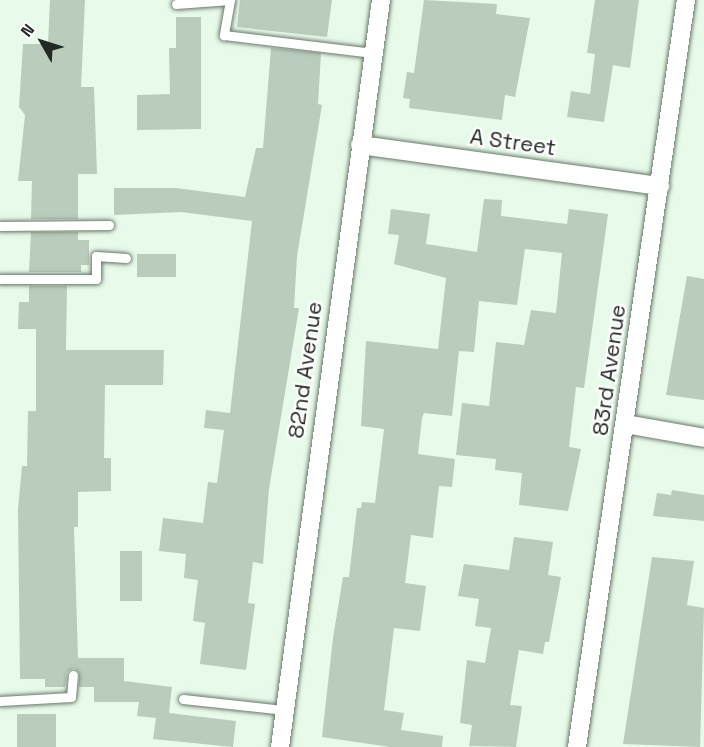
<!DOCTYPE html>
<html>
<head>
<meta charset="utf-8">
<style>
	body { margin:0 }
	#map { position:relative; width:704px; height:747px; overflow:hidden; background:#e8fbea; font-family:"Space Grotesk",sans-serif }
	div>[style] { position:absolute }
	.building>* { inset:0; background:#baccbb; transform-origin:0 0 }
	.roads { filter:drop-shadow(0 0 2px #68796a) drop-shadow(0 0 2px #68796a) }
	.service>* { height:9px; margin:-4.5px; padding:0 4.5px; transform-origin:4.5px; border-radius:4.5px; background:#fff }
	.minor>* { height:18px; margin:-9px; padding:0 9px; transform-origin:9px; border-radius:9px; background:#fff }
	span { translate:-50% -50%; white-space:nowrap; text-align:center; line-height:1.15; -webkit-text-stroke:4.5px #fff; paint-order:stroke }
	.street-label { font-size:22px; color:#232a24 }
	.north { position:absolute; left:12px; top:12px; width:60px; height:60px; -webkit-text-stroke:4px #fff; paint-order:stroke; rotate:309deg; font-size:16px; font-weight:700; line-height:24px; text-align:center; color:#232a24 }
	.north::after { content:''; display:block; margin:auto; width:21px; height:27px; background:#232a24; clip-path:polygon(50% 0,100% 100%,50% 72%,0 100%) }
</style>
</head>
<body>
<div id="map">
	<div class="building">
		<i style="clip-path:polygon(50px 0,85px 0,81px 87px,94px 87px,97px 174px,78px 174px,78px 219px,31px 219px,32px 181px,18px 181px,25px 115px,19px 107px,23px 44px,48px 44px)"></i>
		<i style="clip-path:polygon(240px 0,332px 0,327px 37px,237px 27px)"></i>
		<i style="clip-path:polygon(424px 0,497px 4px,496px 14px,530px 18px,515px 97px,505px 95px,502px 120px,409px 108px,410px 99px,403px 98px,407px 72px,414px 73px)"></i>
		<i style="clip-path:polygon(595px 0,639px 0,630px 68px,613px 65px,604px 122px,567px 117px,571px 91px,590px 94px,595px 54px,587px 53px)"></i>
		<i style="clip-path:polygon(176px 17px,201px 17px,201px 129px,137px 130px,137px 95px,170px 94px,169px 48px,176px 48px)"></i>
		<i style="clip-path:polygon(271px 48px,321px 53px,318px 104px,322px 105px,297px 256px,294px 308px,299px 308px,269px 489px,263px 564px,253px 562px,248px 603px,255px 604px,246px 670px,200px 664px,205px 623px,193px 621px,198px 580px,184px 578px,186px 554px,159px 551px,163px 518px,203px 523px,208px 482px,217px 483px,224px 430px,204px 428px,206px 410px,230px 413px,252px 221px,181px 212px,114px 215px,114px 188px,176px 188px,245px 197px,256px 148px,263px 148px)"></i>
		<i style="clip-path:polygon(484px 199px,502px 200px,501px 216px,567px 224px,569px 209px,608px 214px,584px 388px,576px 387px,569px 447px,581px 449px,568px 511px,519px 505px,522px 473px,495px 470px,496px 459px,456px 455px,462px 403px,489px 406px,496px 342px,524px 345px,531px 310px,556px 313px,562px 253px,525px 249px,517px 305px,479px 301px,474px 352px,459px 351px,452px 416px,424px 413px,422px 418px,418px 454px,455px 459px,452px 487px,439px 486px,433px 538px,411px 535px,405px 583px,426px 586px,420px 631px,394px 628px,384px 710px,404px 713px,401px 730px,443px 736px,442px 747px,390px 747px,322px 737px,333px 638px,343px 577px,349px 577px,357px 508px,361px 508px,362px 502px,375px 503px,384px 429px,361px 426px,366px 341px,438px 349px,446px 278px,394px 264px,399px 235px,388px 234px,391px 209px,430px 214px,426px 244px,477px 252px)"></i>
		<i style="clip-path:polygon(31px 232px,78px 232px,78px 240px,89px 240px,89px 265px,81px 265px,81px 272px,29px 272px)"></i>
		<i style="left:137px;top:254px;width:39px;height:23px"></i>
		<i style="clip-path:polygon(687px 276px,704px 279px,704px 400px,666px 395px)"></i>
		<i style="clip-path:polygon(29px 286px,67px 286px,66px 350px,164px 350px,163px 385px,105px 385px,104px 458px,111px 458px,111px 491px,78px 492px,78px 527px,74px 527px,78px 658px,124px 658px,124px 681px,172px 687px,169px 713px,236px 721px,233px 747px,153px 739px,156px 718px,137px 716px,139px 702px,94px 702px,94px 687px,79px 687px,79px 673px,74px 668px,67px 672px,65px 687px,45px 687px,45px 679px,20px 679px,18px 509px,22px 466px,27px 466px,28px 411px,36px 411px,36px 329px,18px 329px,19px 302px,29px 302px)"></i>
		<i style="clip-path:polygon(672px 490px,704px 495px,704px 521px,653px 516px,657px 493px,671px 495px)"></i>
		<i style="clip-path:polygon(514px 537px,553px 542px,548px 575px,561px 577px,549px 642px,545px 642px,543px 654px,519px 650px,510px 705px,522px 706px,516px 747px,469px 746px,472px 725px,460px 723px,467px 660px,485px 663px,491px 628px,475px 626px,479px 599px,458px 596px,464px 564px,509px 570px)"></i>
		<i style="left:120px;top:551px;width:22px;height:50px"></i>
		<i style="clip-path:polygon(652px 557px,694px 561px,687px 605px,704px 608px,700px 747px,623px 744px)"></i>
		<i style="left:17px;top:714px;width:39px;height:33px"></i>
	</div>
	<div class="roads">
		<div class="service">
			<i style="left:176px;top:4px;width:54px;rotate:-4.2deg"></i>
			<i style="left:230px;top:0;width:36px;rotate:100deg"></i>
			<i style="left:224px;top:35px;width:150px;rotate:6.9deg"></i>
			<i style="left:0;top:226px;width:109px;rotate:-0.5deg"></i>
			<i style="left:0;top:279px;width:96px"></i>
			<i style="left:96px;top:279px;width:23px;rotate:-90deg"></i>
			<i style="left:96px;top:256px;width:30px;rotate:4deg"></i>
			<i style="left:183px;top:699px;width:103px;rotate:6.2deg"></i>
			<i style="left:0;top:701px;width:71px;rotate:-3.2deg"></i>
			<i style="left:71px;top:697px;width:22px;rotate:-85deg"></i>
		</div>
		<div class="minor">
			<i style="left:360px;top:145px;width:303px;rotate:7.8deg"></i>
			<i style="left:625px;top:424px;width:80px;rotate:10deg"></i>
			<i style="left:280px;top:747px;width:754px;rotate:-82.3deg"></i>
			<i style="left:577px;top:747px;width:755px;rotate:-81.7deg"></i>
		</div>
	</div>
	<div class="street-label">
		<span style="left:513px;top:142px;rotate:8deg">A Street</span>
		<span style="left:305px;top:370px;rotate:-82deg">82nd Avenue</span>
		<span style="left:609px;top:370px;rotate:-82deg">83rd Avenue</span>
	</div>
	<div class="north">N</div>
</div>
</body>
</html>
